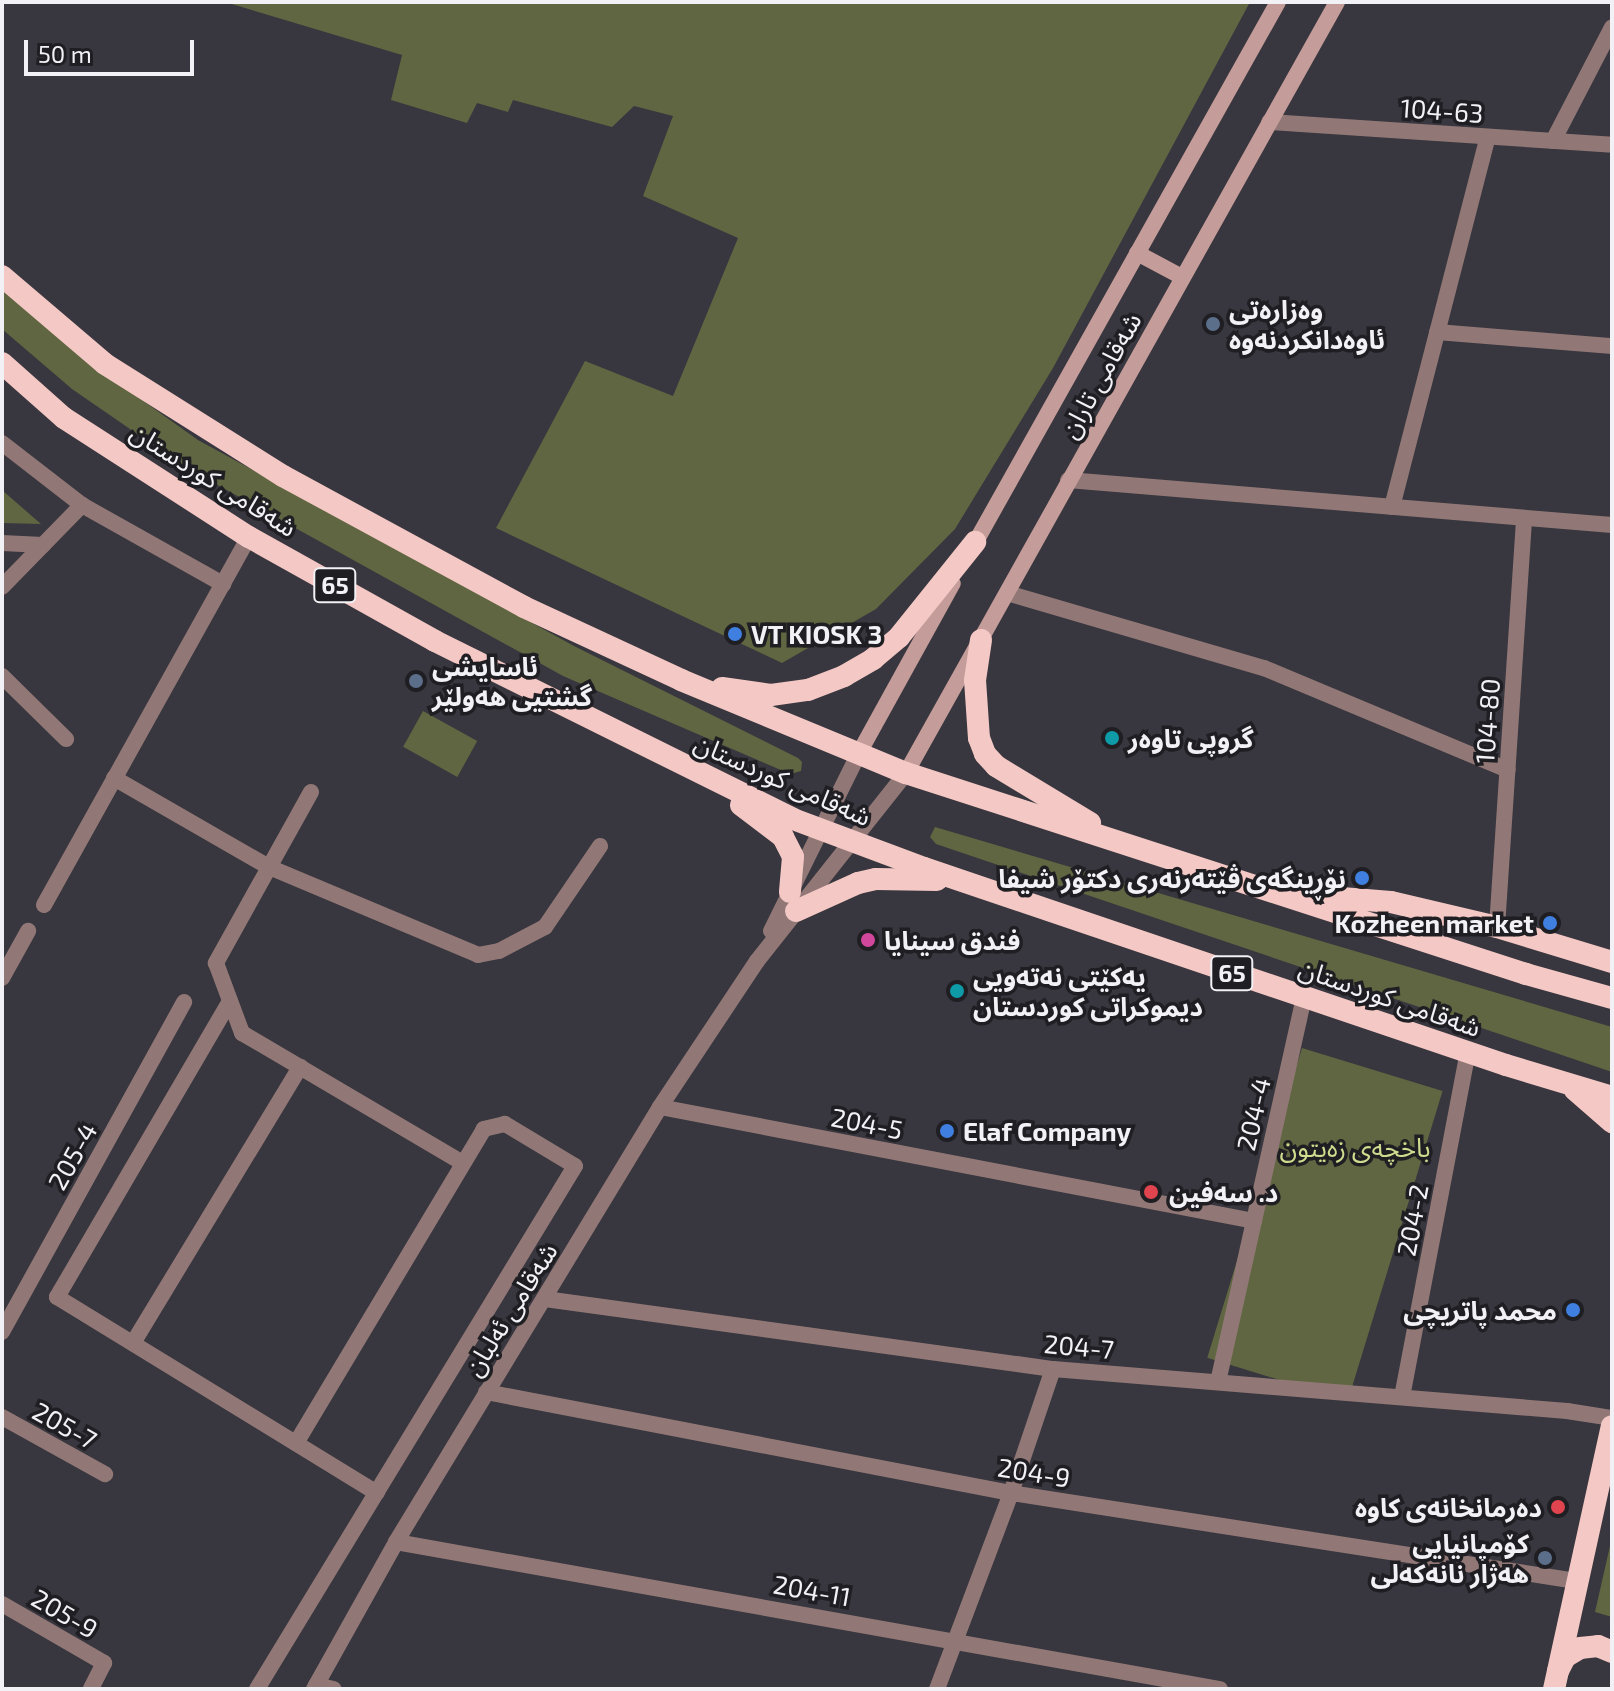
<!DOCTYPE html>
<html>
<head>
<meta charset="utf-8">
<style>
	body { margin:0 }
	#map { position:relative; width:1614px; height:1691px; overflow:hidden; background:#38363e; font-family:"Exo 2","Noto Sans Arabic",sans-serif }
	div>[style] { position:absolute }
	.green>* { inset:0; background:#606641; transform-origin:0 0 }
	.minor>* { height:16px; margin:-8px; padding:0 8px; transform-origin:8px; border-radius:8px; background:#917876 }
	.tertiary>* { height:16px; margin:-8px; padding:0 8px; transform-origin:8px; border-radius:8px; background:#917876 }
	.secondary>* { height:16px; margin:-8px; padding:0 8px; transform-origin:8px; border-radius:8px; background:#c49c99 }
	.trunk>* { height:22px; margin:-11px; padding:0 11px; transform-origin:11px; border-radius:11px; background:#f4c8c4 }
	.dots>* { width:22px; height:22px; translate:-50% -50%; box-sizing:border-box; border:4px solid #1f1e22; border-radius:50% }
	span { translate:-50% -50%; white-space:nowrap; text-align:center; line-height:1.15; -webkit-text-stroke:7px #1f1e22; paint-order:stroke }
	.shield-label span { padding:2px 6px; background:#1f1e22; border:2px solid; border-radius:6px; -webkit-text-stroke-width:0 }
	.shield-label { font-size:24px; color:#f2f1f6; font-weight:700 }
	.street-label { font-size:26px; color:#f2f1f6 }
	.poi-label { font-size:26px; color:#f2f1f6; font-weight:700 }
	.left { translate:0 -50%; text-align:left }
	.right { translate:-100% -50%; text-align:right }
	.park-label { font-size:26px; color:#d0dc8f }
	.frame { position:absolute; inset:0; border:4px solid #f2f1f6; pointer-events:none }
	.scale { position:absolute; left:24px; top:40px; width:170px; height:36px; box-sizing:border-box; border:4px solid #f2f1f6; border-top:0; padding-left:10px; font-size:24px; line-height:28px; white-space:nowrap; color:#f2f1f6; -webkit-text-stroke:6px #1f1e22; paint-order:stroke }
</style>
</head>
<body>
<div id="map">
	<div class="green">
		<i style="clip-path:polygon(225px 2px,1250px 2px,1053px 368px,955px 529px,876px 609px,782px 663px,496px 528px,585px 361px,673px 396px,738px 238px,643px 196px,673px 116px,634px 106px,612px 127px,513px 100px,508px 112px,477px 103px,467px 123px,391px 100px,402px 55px)"></i>
		<i style="clip-path:polygon(2px 288px,93px 365px,198px 440px,574px 646px,798px 758px,802px 762px,801px 771px,790px 774px,563px 676px,185px 467px,72px 389px,2px 329px)"></i>
		<i style="clip-path:polygon(2px 490px,41px 524px,2px 523px)"></i>
		<i style="left:423px;top:711px;width:62px;height:41px;rotate:29deg"></i>
		<i style="clip-path:polygon(935px 827px,1612px 1027px,1612px 1072px,936px 844px,930px 837px)"></i>
		<i style="left:1302px;top:1048px;width:147px;height:324px;rotate:17deg"></i>
		<i style="clip-path:polygon(1612px 1537px,1612px 1617px,1595px 1612px)"></i>
	</div>
	<div class="minor">
		<i style="left:1553px;top:141px;width:128px;rotate:-62.6deg"></i>
		<i style="left:1437px;top:332px;width:176px;rotate:4.6deg"></i>
		<i style="left:2px;top:443px;width:101px;rotate:37.8deg"></i>
		<i style="left:82px;top:505px;width:162px;rotate:29.3deg"></i>
		<i style="left:1068px;top:480px;width:546px;rotate:4.73deg"></i>
		<i style="left:1392px;top:507px;width:382px;rotate:-75.5deg"></i>
		<i style="left:2px;top:543px;width:41px;rotate:2.8deg"></i>
		<i style="left:2px;top:587px;width:115px;rotate:-45.7deg"></i>
		<i style="left:1007px;top:593px;width:268px;rotate:16.3deg"></i>
		<i style="left:1264px;top:668px;width:264px;rotate:22.7deg"></i>
		<i style="left:2px;top:676px;width:90px;rotate:44.5deg"></i>
		<i style="left:114px;top:778px;width:179px;rotate:29.9deg"></i>
		<i style="left:269px;top:867px;width:227px;rotate:22.8deg"></i>
		<i style="left:478px;top:955px;width:21px;rotate:-11deg"></i>
		<i style="left:499px;top:951px;width:52px;rotate:-27.6deg"></i>
		<i style="left:545px;top:927px;width:98px;rotate:-55.8deg"></i>
		<i style="left:311px;top:792px;width:196px;rotate:119.1deg"></i>
		<i style="left:216px;top:963px;width:75px;rotate:69.6deg"></i>
		<i style="left:242px;top:1033px;width:256px;rotate:30.5deg"></i>
		<i style="left:44px;top:905px;width:421px;rotate:-60.9deg"></i>
		<i style="left:1497px;top:927px;width:410px;rotate:-86.2deg"></i>
		<i style="left:2px;top:978px;width:54px;rotate:-61deg"></i>
		<i style="left:230px;top:1001px;width:343px;rotate:120.3deg"></i>
		<i style="left:57px;top:1297px;width:375px;rotate:31.5deg"></i>
		<i style="left:660px;top:1107px;width:605px;rotate:10.86deg"></i>
		<i style="left:545px;top:1299px;width:513px;rotate:7.85deg"></i>
		<i style="left:1053px;top:1369px;width:516px;rotate:4.67deg"></i>
		<i style="left:1567px;top:1411px;width:46px;rotate:8.8deg"></i>
		<i style="left:2px;top:1332px;width:377px;rotate:-61.1deg"></i>
		<i style="left:133px;top:1343px;width:323px;rotate:-58.8deg"></i>
		<i style="left:1218px;top:1382px;width:394px;rotate:-77.4deg"></i>
		<i style="left:486px;top:1392px;width:535px;rotate:10.89deg"></i>
		<i style="left:1011px;top:1493px;width:572px;rotate:8.85deg"></i>
		<i style="left:1402px;top:1397px;width:351px;rotate:-79.2deg"></i>
		<i style="left:2px;top:1417px;width:118px;rotate:29deg"></i>
		<i style="left:396px;top:1542px;width:837px;rotate:10.12deg"></i>
		<i style="left:2px;top:1604px;width:118px;rotate:30deg"></i>
		<i style="left:104px;top:1663px;width:29px;rotate:117deg"></i>
		<i style="left:316px;top:1685px;width:18px;rotate:13deg"></i>
		<i style="left:257px;top:1689px;width:612px;rotate:-58.7deg"></i>
		<i style="left:575px;top:1166px;width:82px;rotate:-149deg"></i>
		<i style="left:505px;top:1124px;width:22px;rotate:167deg"></i>
		<i style="left:484px;top:1129px;width:366px;rotate:120.9deg"></i>
		<i style="left:937px;top:1689px;width:210px;rotate:-69.3deg"></i>
		<i style="left:1011px;top:1493px;width:131px;rotate:-71.3deg"></i>
	</div>
	<div class="tertiary">
		<i style="left:1269px;top:122px;width:344px;rotate:3.8deg"></i>
		<i style="left:771px;top:931px;width:196px;rotate:-63.7deg"></i>
		<i style="left:314px;top:1689px;width:168px;rotate:-60.8deg"></i>
		<i style="left:396px;top:1542px;width:509px;rotate:-58.75deg"></i>
		<i style="left:660px;top:1107px;width:175px;rotate:-56.4deg"></i>
		<i style="left:757px;top:961px;width:240px;rotate:-51.6deg"></i>
	</div>
	<div class="secondary">
		<i style="left:1137px;top:253px;width:51px;rotate:28.1deg"></i>
		<i style="left:970px;top:552px;width:630px;rotate:-60.75deg"></i>
		<i style="left:858px;top:755px;width:196px;rotate:-61.1deg"></i>
		<i style="left:906px;top:773px;width:883px;rotate:-60.79deg"></i>
	</div>
	<div class="trunk">
		<i style="left:2px;top:276px;width:135px;rotate:40.5deg"></i>
		<i style="left:105px;top:364px;width:210px;rotate:32.2deg"></i>
		<i style="left:283px;top:476px;width:274px;rotate:28.5deg"></i>
		<i style="left:524px;top:607px;width:173px;rotate:24.9deg"></i>
		<i style="left:681px;top:680px;width:243px;rotate:22.5deg"></i>
		<i style="left:906px;top:773px;width:652px;rotate:17.96deg"></i>
		<i style="left:1526px;top:974px;width:89px;rotate:15.6deg"></i>
		<i style="left:2px;top:363px;width:83px;rotate:41.6deg"></i>
		<i style="left:64px;top:418px;width:220px;rotate:32.8deg"></i>
		<i style="left:249px;top:537px;width:213px;rotate:29.2deg"></i>
		<i style="left:435px;top:641px;width:400px;rotate:26.4deg"></i>
		<i style="left:793px;top:819px;width:140px;rotate:20.5deg"></i>
		<i style="left:924px;top:868px;width:614px;rotate:18.7deg"></i>
		<i style="left:1506px;top:1065px;width:111px;rotate:16.8deg"></i>
		<i style="left:981px;top:640px;width:40px;rotate:98.5deg"></i>
		<i style="left:975px;top:680px;width:58px;rotate:86.1deg"></i>
		<i style="left:979px;top:738px;width:17px;rotate:69deg"></i>
		<i style="left:985px;top:754px;width:16px;rotate:47deg"></i>
		<i style="left:996px;top:766px;width:110px;rotate:31.2deg"></i>
		<i style="left:722px;top:688px;width:49px;rotate:8.1deg"></i>
		<i style="left:771px;top:695px;width:37px;rotate:-8deg"></i>
		<i style="left:808px;top:690px;width:39px;rotate:-21deg"></i>
		<i style="left:844px;top:676px;width:34px;rotate:-30deg"></i>
		<i style="left:873px;top:659px;width:34px;rotate:-40deg"></i>
		<i style="left:899px;top:637px;width:122px;rotate:-51.3deg"></i>
		<i style="left:741px;top:805px;width:53px;rotate:37.3deg"></i>
		<i style="left:783px;top:837px;width:22px;rotate:63deg"></i>
		<i style="left:793px;top:857px;width:35px;rotate:95deg"></i>
		<i style="left:1317px;top:896px;width:74px;rotate:4.6deg"></i>
		<i style="left:1391px;top:902px;width:109px;rotate:13.3deg"></i>
		<i style="left:1497px;top:927px;width:120px;rotate:16.9deg"></i>
		<i style="left:796px;top:911px;width:68px;rotate:-24.3deg"></i>
		<i style="left:858px;top:883px;width:18px;rotate:-13deg"></i>
		<i style="left:876px;top:879px;width:61px;rotate:0.9deg"></i>
		<i style="left:1575px;top:1090px;width:49px;rotate:40.9deg"></i>
		<i style="left:1558px;top:1671px;width:16px;rotate:-63deg"></i>
		<i style="left:1565px;top:1657px;width:17px;rotate:-31deg"></i>
		<i style="left:1580px;top:1648px;width:18px;rotate:-6deg"></i>
		<i style="left:1598px;top:1646px;width:15px;rotate:23deg"></i>
		<i style="left:1554px;top:1689px;width:269px;rotate:-77.6deg"></i>
	</div>
	<div class="dots">
		<i style="left:1213px;top:324px;background:#5c6f8a"></i>
		<i style="left:735px;top:634px;background:#3f7fe0"></i>
		<i style="left:416px;top:681px;background:#5c6f8a"></i>
		<i style="left:1112px;top:738px;background:#0f9aa8"></i>
		<i style="left:1362px;top:878px;background:#3f7fe0"></i>
		<i style="left:1550px;top:923px;background:#3f7fe0"></i>
		<i style="left:868px;top:940px;background:#d1479c"></i>
		<i style="left:957px;top:991px;background:#0f9aa8"></i>
		<i style="left:947px;top:1131px;background:#3f7fe0"></i>
		<i style="left:1151px;top:1192px;background:#e0444e"></i>
		<i style="left:1573px;top:1310px;background:#3f7fe0"></i>
		<i style="left:1558px;top:1507px;background:#e0444e"></i>
		<i style="left:1545px;top:1558px;background:#5c6f8a"></i>
	</div>
	<div class="shield-label">
		<span style="left:335px;top:585px">65</span>
		<span style="left:1232px;top:973px">65</span>
	</div>
	<div class="street-label">
		<span style="left:1442px;top:110px;rotate:4deg">104-63</span>
		<span style="left:1100px;top:375px;rotate:-61deg">شەقامی تاران</span>
		<span style="left:214px;top:479px;rotate:32deg">شەقامی کوردستان</span>
		<span style="left:1487px;top:721px;rotate:-86deg">104-80</span>
		<span style="left:783px;top:779px;rotate:24deg">شەقامی کوردستان</span>
		<span style="left:1390px;top:997px;rotate:19deg">شەقامی کوردستان</span>
		<span style="left:1253px;top:1114px;rotate:-77deg">204-4</span>
		<span style="left:867px;top:1123px;rotate:11deg">204-5</span>
		<span style="left:72px;top:1156px;rotate:-61deg">205-4</span>
		<span style="left:1412px;top:1220px;rotate:-79deg">204-2</span>
		<span style="left:510px;top:1309px;rotate:-58deg">شەقامی ئەلبان</span>
		<span style="left:1079px;top:1346px;rotate:5deg">204-7</span>
		<span style="left:65px;top:1425px;rotate:29deg">205-7</span>
		<span style="left:1034px;top:1472px;rotate:9deg">204-9</span>
		<span style="left:812px;top:1590px;rotate:10deg">204-11</span>
		<span style="left:65px;top:1613px;rotate:30deg">205-9</span>
	</div>
	<div class="poi-label">
		<span class="left" style="left:1229px;top:324px">وەزارەتی<br>ئاوەدانکردنەوە</span>
		<span class="left" style="left:751px;top:634px">VT KIOSK 3</span>
		<span class="left" style="left:432px;top:681px">ئاسایشی<br>گشتیی هەولێر</span>
		<span class="left" style="left:1128px;top:738px">گروپی تاوەر</span>
		<span class="right" style="left:1346px;top:878px">نۆڕینگەی ڤێتەرنەری دکتۆر شیفا</span>
		<span class="right" style="left:1534px;top:923px">Kozheen market</span>
		<span class="left" style="left:884px;top:940px">فندق سينايا</span>
		<span class="left" style="left:973px;top:991px">یه‌كێتی نه‌ته‌ویی<br>دیموكراتی كوردستان</span>
		<span class="left" style="left:963px;top:1131px">Elaf Company</span>
		<span class="left" style="left:1169px;top:1192px">د. سەفین</span>
		<span class="right" style="left:1557px;top:1310px">محمد پاتریچی</span>
		<span class="right" style="left:1542px;top:1507px">دەرمانخانەی کاوە</span>
		<span class="right" style="left:1529px;top:1558px">كۆمپانیایی<br>هه‌ژار نانه‌كه‌لی</span>
	</div>
	<div class="park-label">
		<span style="left:1355px;top:1147px">باخچەی زەیتون</span>
	</div>
	<div class="frame"></div>
	<div class="scale">50 m</div>
</div>
</body>
</html>
